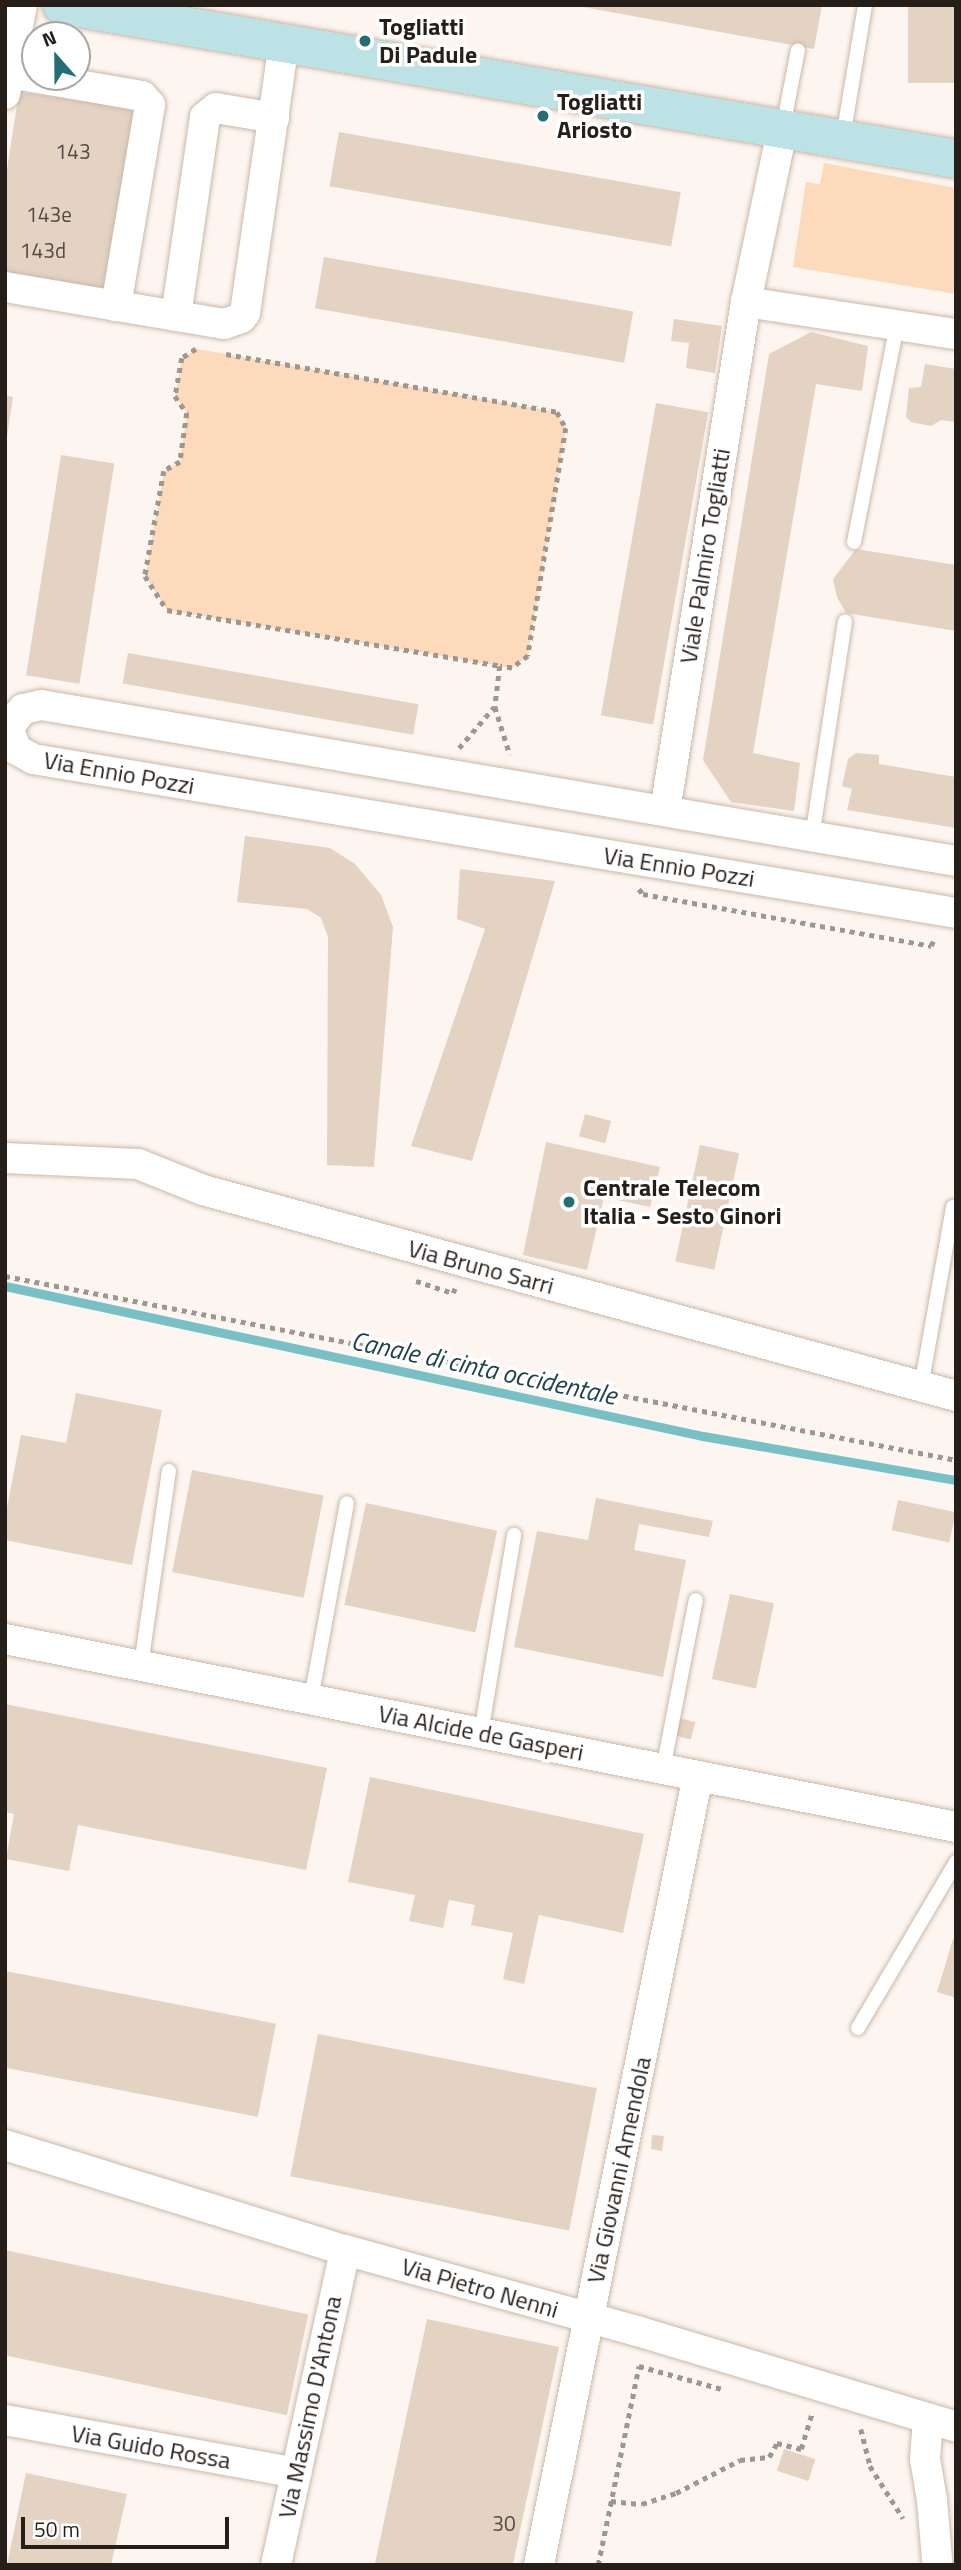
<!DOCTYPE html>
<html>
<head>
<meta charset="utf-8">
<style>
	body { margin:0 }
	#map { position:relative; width:961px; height:2570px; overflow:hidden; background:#fdf5ef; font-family:"Titillium Web",sans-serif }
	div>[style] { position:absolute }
	.green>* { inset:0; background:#fddabc }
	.stream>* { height:9px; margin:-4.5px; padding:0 4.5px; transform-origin:4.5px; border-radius:4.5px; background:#76c0c6 }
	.building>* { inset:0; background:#e4d2c3; transform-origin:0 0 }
	.path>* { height:4.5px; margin-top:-2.25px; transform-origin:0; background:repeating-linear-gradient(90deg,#9e9691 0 5px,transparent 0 10px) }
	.roads { filter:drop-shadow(0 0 2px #c9b8a9) drop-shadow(0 0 2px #c9b8a9) }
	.lane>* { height:14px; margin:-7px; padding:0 7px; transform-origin:7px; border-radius:7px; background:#fff }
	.street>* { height:30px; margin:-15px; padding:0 15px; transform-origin:15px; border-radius:15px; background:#fff }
	.secondary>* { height:38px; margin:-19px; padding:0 19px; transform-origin:19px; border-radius:19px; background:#bde2e5 }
	.dots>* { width:19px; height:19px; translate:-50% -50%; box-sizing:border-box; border:4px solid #fff; border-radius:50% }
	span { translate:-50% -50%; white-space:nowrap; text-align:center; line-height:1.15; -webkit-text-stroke:7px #fff; paint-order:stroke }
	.number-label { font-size:21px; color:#554b44 }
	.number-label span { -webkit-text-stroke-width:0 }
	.poi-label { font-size:24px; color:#251e19; font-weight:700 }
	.left { translate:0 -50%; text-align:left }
	.street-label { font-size:24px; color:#251e19 }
	.water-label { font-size:26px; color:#1e4245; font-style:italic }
	.frame { position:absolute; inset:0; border:7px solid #251e19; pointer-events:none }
	.north { position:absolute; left:21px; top:21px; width:70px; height:70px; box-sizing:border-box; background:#fff; border:2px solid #a8a5a3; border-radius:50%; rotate:339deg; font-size:19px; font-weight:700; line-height:28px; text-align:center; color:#251e19 }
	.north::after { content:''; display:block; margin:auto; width:24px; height:32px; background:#246f75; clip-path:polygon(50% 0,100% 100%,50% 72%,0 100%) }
	.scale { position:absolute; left:21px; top:2517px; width:208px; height:32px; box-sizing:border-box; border:4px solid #251e19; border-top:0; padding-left:9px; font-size:21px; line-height:24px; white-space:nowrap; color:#251e19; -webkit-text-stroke:5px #fff; paint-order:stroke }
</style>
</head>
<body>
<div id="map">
	<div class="green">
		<i style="clip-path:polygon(824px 163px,956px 188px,956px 294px,793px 267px,806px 182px,820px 184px)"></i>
		<i style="clip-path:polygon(197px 349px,557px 412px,566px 428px,528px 656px,512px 668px,167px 610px,145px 576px,164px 471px,180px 462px,187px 413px,175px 396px,182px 358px)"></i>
	</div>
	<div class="stream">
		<i style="left:5px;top:1286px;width:714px;rotate:12.13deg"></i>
		<i style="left:703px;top:1436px;width:257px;rotate:9.9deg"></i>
	</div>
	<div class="building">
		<i style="clip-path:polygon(572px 5px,822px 5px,814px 49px)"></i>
		<i style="left:908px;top:5px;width:46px;height:78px"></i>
		<i style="clip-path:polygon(19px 92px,139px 109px,112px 292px,5px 276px,5px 182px)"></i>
		<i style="left:339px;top:132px;width:347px;height:55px;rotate:10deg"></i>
		<i style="left:324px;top:257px;width:314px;height:52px;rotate:10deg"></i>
		<i style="clip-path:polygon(674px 319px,722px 326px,715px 373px,686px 368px,689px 343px,671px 341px)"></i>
		<i style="clip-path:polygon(811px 332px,868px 346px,862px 391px,816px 384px,753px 753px,800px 763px,794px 811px,731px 802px,703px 760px,769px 354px)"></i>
		<i style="clip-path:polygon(925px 364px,956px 369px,956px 422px,941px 420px,931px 426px,911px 422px,906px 417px,909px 388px,921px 387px)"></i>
		<i style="clip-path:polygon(5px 395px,13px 397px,7px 436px,5px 436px)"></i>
		<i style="left:656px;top:403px;width:53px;height:317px;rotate:10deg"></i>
		<i style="left:61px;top:455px;width:54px;height:223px;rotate:9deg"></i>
		<i style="clip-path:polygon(856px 549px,956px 565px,956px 631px,846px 613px,837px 597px,833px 579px)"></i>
		<i style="left:128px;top:653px;width:295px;height:31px;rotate:10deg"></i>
		<i style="clip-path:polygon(856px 753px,879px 755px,879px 764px,956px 777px,956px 828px,847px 810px,852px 789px,842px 786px,848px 759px)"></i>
		<i style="clip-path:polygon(245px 836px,330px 848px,355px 864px,381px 895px,393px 927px,374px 1167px,327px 1165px,328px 937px,321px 918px,307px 909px,237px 902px)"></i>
		<i style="clip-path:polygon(460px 869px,555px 881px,472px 1161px,411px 1146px,485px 929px,457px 919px)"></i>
		<i style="left:585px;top:1114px;width:27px;height:23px;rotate:15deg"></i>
		<i style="clip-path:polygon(546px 1142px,660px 1167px,650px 1207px,604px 1197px,587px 1270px,523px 1255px)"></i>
		<i style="left:700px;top:1145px;width:40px;height:119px;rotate:12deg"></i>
		<i style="clip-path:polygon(76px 1393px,162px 1410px,132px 1565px,5px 1540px,5px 1518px,21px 1435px,66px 1443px)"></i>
		<i style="left:192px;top:1470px;width:134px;height:104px;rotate:11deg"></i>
		<i style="clip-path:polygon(596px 1498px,713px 1521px,709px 1537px,639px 1524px,634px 1550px,686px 1560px,663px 1677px,514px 1647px,537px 1531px,588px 1540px)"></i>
		<i style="left:898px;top:1500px;width:59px;height:31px;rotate:12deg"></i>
		<i style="left:366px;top:1503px;width:134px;height:104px;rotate:12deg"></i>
		<i style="left:730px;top:1594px;width:45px;height:87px;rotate:12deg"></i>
		<i style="clip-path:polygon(5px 1704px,327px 1768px,306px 1870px,78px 1825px,69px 1871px,6px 1859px,14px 1814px,5px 1812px)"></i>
		<i style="left:676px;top:1717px;width:20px;height:18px;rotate:15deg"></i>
		<i style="clip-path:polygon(370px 1777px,644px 1834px,623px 1933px,539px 1915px,524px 1984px,503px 1979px,513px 1933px,471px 1925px,475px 1905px,449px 1900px,443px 1928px,409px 1921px,415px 1895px,348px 1882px)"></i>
		<i style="clip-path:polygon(953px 1939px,956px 1940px,956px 1998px,937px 1992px)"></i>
		<i style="left:5px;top:1971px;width:276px;height:95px;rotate:11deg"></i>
		<i style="left:318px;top:2034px;width:284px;height:145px;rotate:11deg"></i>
		<i style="clip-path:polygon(652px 2135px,664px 2136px,662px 2151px,651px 2149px)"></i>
		<i style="left:5px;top:2250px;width:310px;height:103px;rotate:12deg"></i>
		<i style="left:427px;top:2319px;width:135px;height:251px;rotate:12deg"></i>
		<i style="left:784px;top:2449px;width:33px;height:23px;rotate:18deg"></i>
		<i style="clip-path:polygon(26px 2473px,127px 2494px,111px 2565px,7px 2565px)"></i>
	</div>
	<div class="path">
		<i style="left:196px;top:349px;width:17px;rotate:147deg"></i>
		<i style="left:182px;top:358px;width:39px;rotate:100deg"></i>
		<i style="left:175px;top:396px;width:21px;rotate:55deg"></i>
		<i style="left:187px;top:413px;width:49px;rotate:98.1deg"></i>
		<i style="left:180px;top:462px;width:18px;rotate:151deg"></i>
		<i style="left:164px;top:471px;width:107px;rotate:100.3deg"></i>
		<i style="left:145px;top:576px;width:40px;rotate:57.1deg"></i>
		<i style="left:167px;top:610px;width:338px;rotate:9.5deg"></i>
		<i style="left:226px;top:354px;width:336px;rotate:9.9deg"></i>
		<i style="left:557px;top:412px;width:18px;rotate:61deg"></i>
		<i style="left:566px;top:428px;width:231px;rotate:99.5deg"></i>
		<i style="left:528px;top:656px;width:20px;rotate:143deg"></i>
		<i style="left:512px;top:668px;width:12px;rotate:-171deg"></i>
		<i style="left:500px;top:666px;width:41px;rotate:97deg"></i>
		<i style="left:495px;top:707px;width:50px;rotate:72.6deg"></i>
		<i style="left:459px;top:748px;width:54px;rotate:-49.5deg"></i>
		<i style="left:639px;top:889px;width:6px;rotate:51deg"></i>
		<i style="left:643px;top:894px;width:293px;rotate:10.2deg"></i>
		<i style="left:931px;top:946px;width:10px;rotate:-66deg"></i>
		<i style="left:5px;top:1276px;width:969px;rotate:10.95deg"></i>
		<i style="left:416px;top:1281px;width:39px;rotate:18deg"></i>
		<i style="left:453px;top:1293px;width:5px;rotate:-68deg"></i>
		<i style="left:861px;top:2429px;width:38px;rotate:76deg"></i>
		<i style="left:870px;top:2466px;width:62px;rotate:57.6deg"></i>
		<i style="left:611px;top:2501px;width:31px;rotate:6deg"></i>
		<i style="left:642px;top:2504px;width:36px;rotate:-18deg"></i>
		<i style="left:676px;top:2493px;width:72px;rotate:-27.3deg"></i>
		<i style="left:740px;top:2460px;width:29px;rotate:-6deg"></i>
		<i style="left:769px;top:2457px;width:16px;rotate:-60deg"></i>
		<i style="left:777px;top:2443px;width:25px;rotate:14deg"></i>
		<i style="left:801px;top:2449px;width:37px;rotate:-73deg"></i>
		<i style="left:598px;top:2565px;width:203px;rotate:-78.4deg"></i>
		<i style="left:639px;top:2366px;width:86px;rotate:15.5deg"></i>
	</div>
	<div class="roads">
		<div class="lane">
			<i style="left:783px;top:127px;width:78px;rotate:-79deg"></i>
			<i style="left:843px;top:137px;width:134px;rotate:-80.5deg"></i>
			<i style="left:854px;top:542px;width:221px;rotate:-78.8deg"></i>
			<i style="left:812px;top:837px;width:218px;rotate:-81.3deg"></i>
			<i style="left:921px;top:1387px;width:183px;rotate:-79.9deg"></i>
			<i style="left:141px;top:1665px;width:196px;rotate:-81.8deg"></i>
			<i style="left:311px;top:1699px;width:199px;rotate:-79.6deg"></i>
			<i style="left:481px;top:1733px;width:201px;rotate:-80.5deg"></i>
			<i style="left:663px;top:1769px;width:172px;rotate:-79deg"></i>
			<i style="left:858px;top:2028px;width:193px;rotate:-59.4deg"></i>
		</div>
		<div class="street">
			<i style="left:9px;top:73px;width:135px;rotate:9.8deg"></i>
			<i style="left:142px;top:96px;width:12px;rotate:48deg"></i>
			<i style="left:150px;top:105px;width:204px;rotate:99.6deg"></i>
			<i style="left:5px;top:94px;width:91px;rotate:-79.2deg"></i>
			<i style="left:5px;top:287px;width:222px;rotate:9.6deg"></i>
			<i style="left:224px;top:324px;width:18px;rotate:-19deg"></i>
			<i style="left:241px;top:318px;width:6px;rotate:-51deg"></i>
			<i style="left:245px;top:313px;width:273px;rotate:-81.8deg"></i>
			<i style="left:746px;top:302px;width:212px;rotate:8.7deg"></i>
			<i style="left:176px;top:316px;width:201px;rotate:-81.7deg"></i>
			<i style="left:205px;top:117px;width:14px;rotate:-39deg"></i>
			<i style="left:216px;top:108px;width:59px;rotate:9.8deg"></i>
			<i style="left:665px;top:811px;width:515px;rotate:-80.96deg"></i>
			<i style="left:746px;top:302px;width:179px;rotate:-78.1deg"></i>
			<i style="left:956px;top:861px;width:928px;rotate:-170.32deg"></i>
			<i style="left:41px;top:705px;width:18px;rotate:167deg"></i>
			<i style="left:23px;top:709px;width:19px;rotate:129deg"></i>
			<i style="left:11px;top:724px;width:9px;rotate:96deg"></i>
			<i style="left:10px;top:733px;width:18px;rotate:68deg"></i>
			<i style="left:17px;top:750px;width:18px;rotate:29deg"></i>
			<i style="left:33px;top:759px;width:936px;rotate:9.47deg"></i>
			<i style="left:5px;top:1158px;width:133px;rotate:2.6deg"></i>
			<i style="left:138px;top:1164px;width:70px;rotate:21.8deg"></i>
			<i style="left:203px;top:1190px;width:781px;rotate:15.3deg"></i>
			<i style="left:5px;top:1639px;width:969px;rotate:11.18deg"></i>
			<i style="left:5px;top:2145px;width:356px;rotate:17.2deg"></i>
			<i style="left:345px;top:2250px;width:303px;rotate:15.5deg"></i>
			<i style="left:637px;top:2331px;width:333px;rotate:16.7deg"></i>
			<i style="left:928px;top:2419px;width:40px;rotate:94.3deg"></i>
			<i style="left:925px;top:2459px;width:42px;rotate:80.3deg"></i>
			<i style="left:932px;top:2500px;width:60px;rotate:85.2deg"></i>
			<i style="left:5px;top:2420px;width:296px;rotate:10.3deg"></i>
			<i style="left:276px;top:2565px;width:322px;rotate:-77.6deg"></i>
			<i style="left:539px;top:2565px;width:805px;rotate:-78.61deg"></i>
		</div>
		<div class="secondary">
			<i style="left:62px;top:5px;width:907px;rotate:9.77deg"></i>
		</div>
	</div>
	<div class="dots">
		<i style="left:365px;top:41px;background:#246f75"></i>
		<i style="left:543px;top:116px;background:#246f75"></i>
		<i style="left:569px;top:1202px;background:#246f75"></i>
	</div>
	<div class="number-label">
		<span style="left:73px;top:151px">143</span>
		<span style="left:49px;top:214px">143e</span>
		<span style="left:43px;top:250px">143d</span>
		<span style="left:504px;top:2523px">30</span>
	</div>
	<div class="poi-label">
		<span class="left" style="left:379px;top:41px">Togliatti<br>Di Padule</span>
		<span class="left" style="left:557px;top:116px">Togliatti<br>Ariosto</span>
		<span class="left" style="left:583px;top:1202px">Centrale Telecom<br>Italia - Sesto Ginori</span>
	</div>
	<div class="street-label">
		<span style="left:705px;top:556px;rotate:-81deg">Viale Palmiro Togliatti</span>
		<span style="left:119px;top:773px;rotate:10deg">Via Ennio Pozzi</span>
		<span style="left:679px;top:867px;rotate:9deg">Via Ennio Pozzi</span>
		<span style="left:481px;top:1267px;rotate:15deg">Via Bruno Sarri</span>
		<span style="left:481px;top:1733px;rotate:11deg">Via Alcide de Gasperi</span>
		<span style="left:619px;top:2170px;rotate:-78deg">Via Giovanni Amendola</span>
		<span style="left:480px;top:2288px;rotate:16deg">Via Pietro Nenni</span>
		<span style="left:310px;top:2407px;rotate:-78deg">Via Massimo D'Antona</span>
		<span style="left:151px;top:2447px;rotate:10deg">Via Guido Rossa</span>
	</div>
	<div class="water-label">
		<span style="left:484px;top:1368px;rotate:12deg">Canale di cinta occidentale</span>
	</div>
	<div class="frame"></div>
	<div class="north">N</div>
	<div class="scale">50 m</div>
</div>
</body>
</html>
